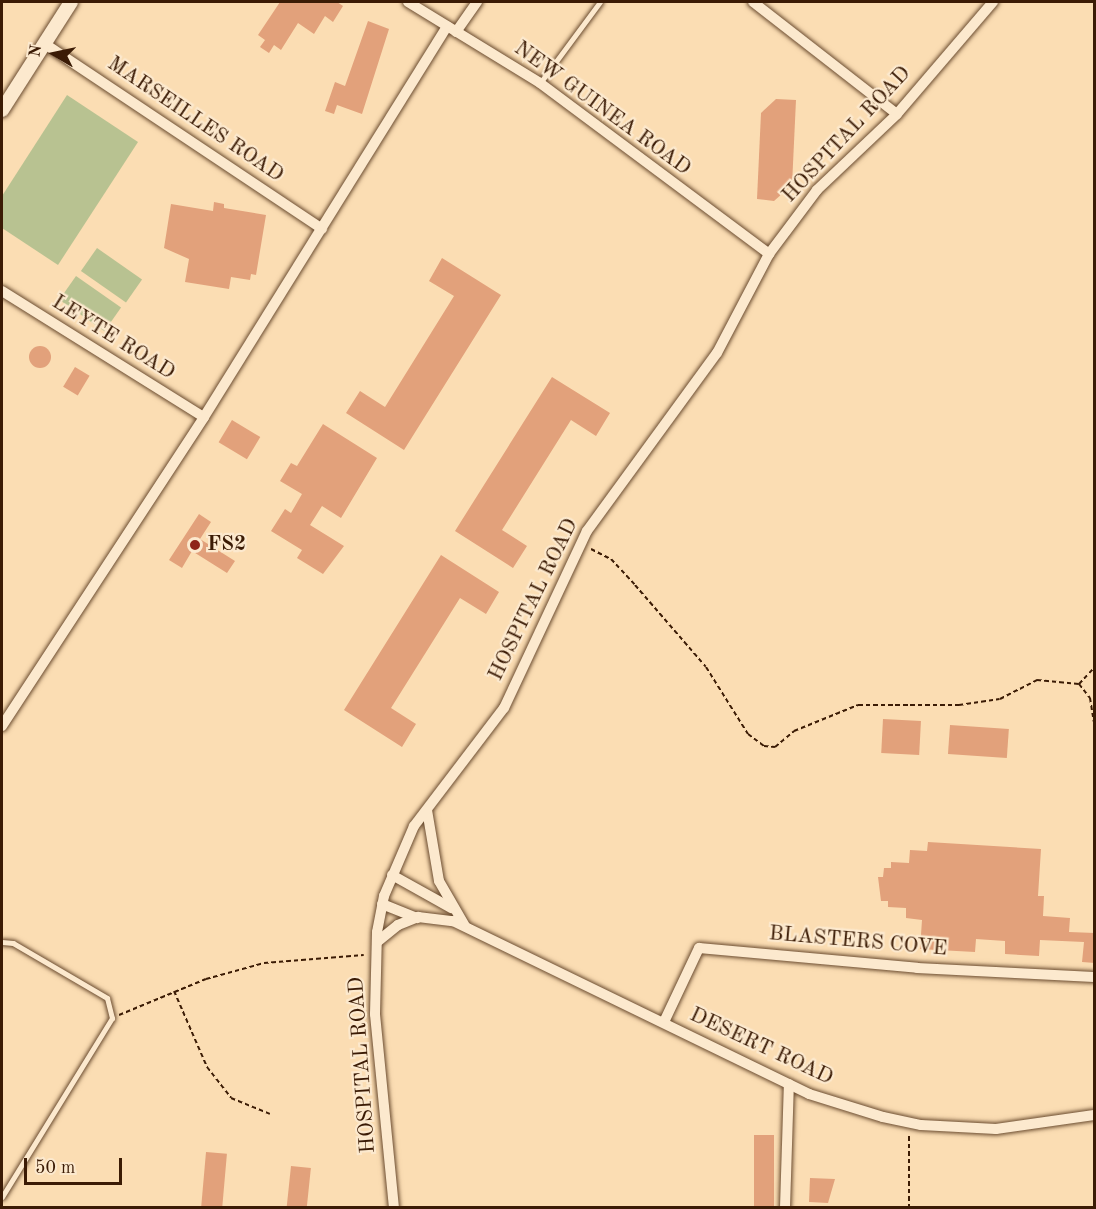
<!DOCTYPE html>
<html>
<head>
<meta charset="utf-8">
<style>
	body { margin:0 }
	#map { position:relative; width:1096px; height:1209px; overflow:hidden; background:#fbddb3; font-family:"Old Standard TT",serif }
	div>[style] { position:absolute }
	.green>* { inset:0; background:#b8c291; transform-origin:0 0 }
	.building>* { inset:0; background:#e2a17b; transform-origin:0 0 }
	.round { border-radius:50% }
	.path>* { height:2px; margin-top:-1px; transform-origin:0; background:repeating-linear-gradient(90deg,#3b1b05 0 4.5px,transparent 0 7.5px) }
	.roads { filter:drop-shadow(0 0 2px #6b4c30) drop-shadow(0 0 2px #6b4c30) }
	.service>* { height:5px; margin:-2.5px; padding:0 2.5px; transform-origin:2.5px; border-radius:2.5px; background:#fce9ce }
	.minor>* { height:10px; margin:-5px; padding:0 5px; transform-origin:5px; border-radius:5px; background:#fce9ce }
	.tertiary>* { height:14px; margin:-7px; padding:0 7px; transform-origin:7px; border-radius:7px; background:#fce9ce }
	.dots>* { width:16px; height:16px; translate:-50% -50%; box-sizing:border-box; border:3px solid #fce9ce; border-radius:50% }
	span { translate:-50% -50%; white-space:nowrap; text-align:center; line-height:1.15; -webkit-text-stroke:4.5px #fce9ce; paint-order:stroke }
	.street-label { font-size:21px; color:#3b1b05 }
	.poi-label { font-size:21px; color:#3b1b05; font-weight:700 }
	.left { translate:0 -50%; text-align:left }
	.frame { position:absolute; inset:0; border:3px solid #3b1b05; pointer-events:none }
	.north { position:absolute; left:24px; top:24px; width:60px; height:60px; -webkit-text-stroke:4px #fce9ce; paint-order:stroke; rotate:279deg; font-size:16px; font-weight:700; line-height:24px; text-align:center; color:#3b1b05 }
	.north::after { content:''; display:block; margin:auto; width:21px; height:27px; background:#3b1b05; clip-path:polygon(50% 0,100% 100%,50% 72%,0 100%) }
	.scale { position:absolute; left:24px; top:1158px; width:98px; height:27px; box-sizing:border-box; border:3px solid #3b1b05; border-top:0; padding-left:8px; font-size:18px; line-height:21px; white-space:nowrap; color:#3b1b05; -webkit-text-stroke:4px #fce9ce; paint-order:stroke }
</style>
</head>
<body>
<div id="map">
	<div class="green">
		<i style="clip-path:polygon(67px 95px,138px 142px,58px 265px,2px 228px,2px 196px)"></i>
		<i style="left:97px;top:248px;width:55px;height:28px;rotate:35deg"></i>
		<i style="left:76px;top:276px;width:55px;height:29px;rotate:35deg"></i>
	</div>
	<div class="building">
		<i style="clip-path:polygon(280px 2px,337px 2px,343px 6px,333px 22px,325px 16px,314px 34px,298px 23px,281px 50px,274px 45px,269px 53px,260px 47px,265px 40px,258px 35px)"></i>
		<i style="clip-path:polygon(368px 21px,389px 29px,362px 114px,337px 105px,334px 114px,325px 111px,335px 82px,345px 86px)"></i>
		<i style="clip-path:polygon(776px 99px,796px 100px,792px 185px,774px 201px,757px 199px,761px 113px)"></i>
		<i style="clip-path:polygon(214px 202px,224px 204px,224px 208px,266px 215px,256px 275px,251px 274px,250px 280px,231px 277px,229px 289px,185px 282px,189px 259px,164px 248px,171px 204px,213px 211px)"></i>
		<i style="clip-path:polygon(442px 258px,501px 295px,404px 450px,346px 413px,360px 391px,385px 407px,454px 296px,429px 281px)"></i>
		<i class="round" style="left:29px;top:346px;width:22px;height:22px"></i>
		<i style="left:75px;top:367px;width:17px;height:23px;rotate:31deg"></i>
		<i style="clip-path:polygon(552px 377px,610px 413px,596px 436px,571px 420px,502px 530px,527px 546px,513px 568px,455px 531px)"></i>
		<i style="left:232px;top:420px;width:33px;height:26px;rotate:31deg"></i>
		<i style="clip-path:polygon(323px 424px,377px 458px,341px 518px,322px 506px,310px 525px,344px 546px,323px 574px,297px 558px,302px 550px,271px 531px,285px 509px,291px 513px,302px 494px,280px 481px,291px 463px,297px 466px)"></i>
		<i style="clip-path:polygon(199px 514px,211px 522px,200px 539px,235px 561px,227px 573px,192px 551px,182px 568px,169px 560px)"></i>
		<i style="clip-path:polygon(441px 555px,499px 592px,486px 614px,460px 598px,391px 708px,416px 724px,402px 747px,344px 710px)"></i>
		<i style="left:883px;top:719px;width:38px;height:34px;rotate:3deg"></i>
		<i style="left:950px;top:725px;width:59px;height:29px;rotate:4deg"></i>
		<i style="clip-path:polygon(928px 842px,1041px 849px,1038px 896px,1044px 896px,1043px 916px,1070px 918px,1069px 932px,1095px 933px,1095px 963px,1082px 962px,1084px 942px,1040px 940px,1039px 956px,1005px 954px,1005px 941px,976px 939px,975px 952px,920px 949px,922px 920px,906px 918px,906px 908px,888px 907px,888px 901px,881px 901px,878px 877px,883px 877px,884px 868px,891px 868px,891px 862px,909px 863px,910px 850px,927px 851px)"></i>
		<i style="left:754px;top:1135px;width:20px;height:73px"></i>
		<i style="left:206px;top:1152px;width:21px;height:56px;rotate:5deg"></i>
		<i style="left:291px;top:1166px;width:20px;height:42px;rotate:6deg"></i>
		<i style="clip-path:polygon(810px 1178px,835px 1179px,828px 1203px,809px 1202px)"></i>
	</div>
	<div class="path">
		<i style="left:591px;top:549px;width:22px;rotate:27deg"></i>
		<i style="left:611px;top:559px;width:35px;rotate:47deg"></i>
		<i style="left:635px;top:585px;width:108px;rotate:49.1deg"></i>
		<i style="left:706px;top:667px;width:79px;rotate:57.9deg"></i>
		<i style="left:748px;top:734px;width:20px;rotate:37deg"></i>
		<i style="left:764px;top:746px;width:11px;rotate:5deg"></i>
		<i style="left:775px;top:747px;width:25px;rotate:-40deg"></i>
		<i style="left:794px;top:731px;width:69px;rotate:-22.1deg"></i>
		<i style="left:858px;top:705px;width:101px"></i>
		<i style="left:959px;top:705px;width:41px;rotate:-8.3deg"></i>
		<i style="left:1000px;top:699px;width:42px;rotate:-27.2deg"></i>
		<i style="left:1037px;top:680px;width:42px;rotate:5.4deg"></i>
		<i style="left:1079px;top:684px;width:18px;rotate:52deg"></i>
		<i style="left:1090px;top:698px;width:24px;rotate:81deg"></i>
		<i style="left:1079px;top:684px;width:22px;rotate:-47deg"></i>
		<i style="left:174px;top:991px;width:83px;rotate:66.5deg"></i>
		<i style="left:207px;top:1067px;width:39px;rotate:52deg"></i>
		<i style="left:231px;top:1098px;width:42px;rotate:22.3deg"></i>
		<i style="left:119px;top:1015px;width:94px;rotate:-22.5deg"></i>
		<i style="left:206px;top:979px;width:60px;rotate:-15.4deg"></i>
		<i style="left:264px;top:963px;width:100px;rotate:-4.6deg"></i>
		<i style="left:909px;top:1208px;width:73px;rotate:-90deg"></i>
	</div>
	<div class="roads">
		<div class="service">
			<i style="left:540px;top:83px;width:101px;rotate:-53.5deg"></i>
			<i style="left:2px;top:942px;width:11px;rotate:5deg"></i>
			<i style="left:13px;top:943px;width:109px;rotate:30.3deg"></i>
			<i style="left:107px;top:998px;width:21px;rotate:76deg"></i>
			<i style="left:112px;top:1018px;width:210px;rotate:121.6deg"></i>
		</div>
		<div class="minor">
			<i style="left:408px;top:2px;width:155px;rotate:31.5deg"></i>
			<i style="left:540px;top:83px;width:286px;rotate:36.7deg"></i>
			<i style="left:753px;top:2px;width:182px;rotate:37.9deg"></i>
			<i style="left:456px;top:32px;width:37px;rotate:-55deg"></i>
			<i style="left:45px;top:44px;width:333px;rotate:33.7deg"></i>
			<i style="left:2px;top:291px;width:238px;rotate:32deg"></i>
			<i style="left:2px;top:726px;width:369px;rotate:-56.8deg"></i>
			<i style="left:204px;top:417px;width:460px;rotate:-58.1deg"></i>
			<i style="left:427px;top:810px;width:72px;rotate:80.4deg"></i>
			<i style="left:439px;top:881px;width:52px;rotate:60deg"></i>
			<i style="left:392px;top:875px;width:68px;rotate:29.2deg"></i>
			<i style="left:382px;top:904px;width:38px;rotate:22deg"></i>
			<i style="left:377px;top:942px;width:27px;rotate:-39deg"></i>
			<i style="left:398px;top:925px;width:22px;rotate:-22deg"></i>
			<i style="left:418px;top:917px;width:35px;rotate:7deg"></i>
			<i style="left:453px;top:921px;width:396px;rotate:25.9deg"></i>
			<i style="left:809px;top:1094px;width:77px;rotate:17.3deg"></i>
			<i style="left:883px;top:1117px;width:39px;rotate:12deg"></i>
			<i style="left:921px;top:1125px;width:75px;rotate:3.1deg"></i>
			<i style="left:996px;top:1129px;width:99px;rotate:-8.1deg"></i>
			<i style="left:664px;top:1022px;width:82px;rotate:-64.7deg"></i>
			<i style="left:699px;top:948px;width:219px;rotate:5.2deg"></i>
			<i style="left:917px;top:968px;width:177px;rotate:2.9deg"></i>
			<i style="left:394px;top:1208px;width:195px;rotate:-95.6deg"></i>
			<i style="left:375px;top:1014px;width:82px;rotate:-88.6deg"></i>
			<i style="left:377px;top:932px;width:37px;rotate:-79deg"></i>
			<i style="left:384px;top:896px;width:76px;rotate:-66.8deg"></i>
			<i style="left:414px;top:826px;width:148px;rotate:-52.7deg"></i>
			<i style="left:504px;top:708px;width:195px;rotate:-64.9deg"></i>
			<i style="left:587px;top:531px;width:220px;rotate:-53.9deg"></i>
			<i style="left:717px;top:353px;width:112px;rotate:-62.3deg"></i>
			<i style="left:769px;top:254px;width:80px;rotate:-53.1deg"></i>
			<i style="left:817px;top:190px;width:110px;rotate:-43.5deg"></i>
			<i style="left:897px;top:114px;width:148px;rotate:-49.4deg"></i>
			<i style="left:785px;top:1208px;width:124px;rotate:-88.2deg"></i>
		</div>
		<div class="tertiary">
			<i style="left:2px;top:110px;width:128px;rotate:-57.4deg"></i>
		</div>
	</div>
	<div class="dots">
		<i style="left:195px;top:545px;background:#8f2418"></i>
	</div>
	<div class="street-label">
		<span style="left:602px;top:109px;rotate:36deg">NEW GUINEA ROAD</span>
		<span style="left:195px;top:120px;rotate:34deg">MARSEILLES ROAD</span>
		<span style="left:847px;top:135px;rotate:-47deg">HOSPITAL ROAD</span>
		<span style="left:113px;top:338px;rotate:32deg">LEYTE ROAD</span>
		<span style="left:534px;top:600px;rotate:-64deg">HOSPITAL ROAD</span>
		<span style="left:858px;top:942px;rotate:5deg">BLASTERS COVE</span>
		<span style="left:761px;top:1047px;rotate:25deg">DESERT ROAD</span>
		<span style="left:363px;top:1065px;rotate:-94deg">HOSPITAL ROAD</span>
	</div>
	<div class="poi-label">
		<span class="left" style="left:207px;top:545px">FS2</span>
	</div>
	<div class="frame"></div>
	<div class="north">N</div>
	<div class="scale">50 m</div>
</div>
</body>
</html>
